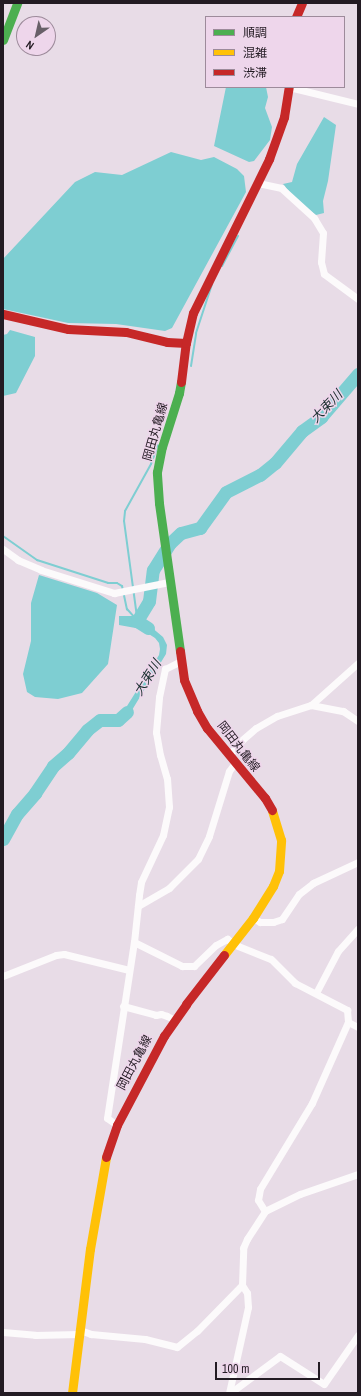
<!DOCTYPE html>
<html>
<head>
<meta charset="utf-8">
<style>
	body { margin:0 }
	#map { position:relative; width:361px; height:1396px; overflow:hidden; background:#e8dce7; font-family:"Archivo Narrow","Noto Sans JP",sans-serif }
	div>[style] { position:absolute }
	.water>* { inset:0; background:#7eced2 }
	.stream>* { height:2px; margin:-1px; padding:0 1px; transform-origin:1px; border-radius:1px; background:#7eced2 }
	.river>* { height:13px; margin:-6.5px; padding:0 6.5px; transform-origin:6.5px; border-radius:6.5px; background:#7eced2 }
	.street>* { height:7px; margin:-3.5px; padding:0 3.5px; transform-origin:3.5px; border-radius:3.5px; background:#fcfafb }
	.fast>* { height:9px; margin:-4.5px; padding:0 4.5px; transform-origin:4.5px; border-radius:4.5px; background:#4caf50 }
	.slow>* { height:9px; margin:-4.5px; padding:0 4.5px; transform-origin:4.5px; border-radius:4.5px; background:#ffc107 }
	.jam>* { height:9px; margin:-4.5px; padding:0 4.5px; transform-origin:4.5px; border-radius:4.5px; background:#c62828 }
	span { translate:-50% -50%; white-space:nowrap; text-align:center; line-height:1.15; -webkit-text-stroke:3px #eed6eb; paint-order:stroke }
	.street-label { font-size:12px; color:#231b23 }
	.water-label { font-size:13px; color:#1a2f2f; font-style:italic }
	.frame { position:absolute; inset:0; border:4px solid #231b23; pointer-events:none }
	.legend { position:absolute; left:205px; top:16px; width:140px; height:72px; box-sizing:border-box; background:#eed6eb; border:1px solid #9d8b9b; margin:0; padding:5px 7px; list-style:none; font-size:12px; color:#231b23 }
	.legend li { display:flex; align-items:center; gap:8px; height:20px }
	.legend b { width:20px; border:1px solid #9d8b9b }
	.north { position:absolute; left:16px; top:16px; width:40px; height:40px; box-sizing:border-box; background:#eed6eb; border:1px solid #9d8b9b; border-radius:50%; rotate:214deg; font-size:11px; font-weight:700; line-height:16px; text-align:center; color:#231b23 }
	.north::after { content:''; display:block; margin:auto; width:14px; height:18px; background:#685f68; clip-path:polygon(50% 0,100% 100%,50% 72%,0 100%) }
	.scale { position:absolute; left:215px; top:1362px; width:105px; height:18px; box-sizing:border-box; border:2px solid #231b23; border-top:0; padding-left:5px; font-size:12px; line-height:14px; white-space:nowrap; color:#231b23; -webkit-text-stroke:3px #eed6eb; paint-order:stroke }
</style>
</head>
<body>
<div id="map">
	<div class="water">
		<i style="clip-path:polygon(226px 87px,266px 87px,268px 97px,265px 108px,272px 127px,270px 140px,254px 161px,249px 162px,214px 146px)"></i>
		<i style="clip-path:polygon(324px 117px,336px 125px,328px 181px,323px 201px,324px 213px,316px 215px,298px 202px,283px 184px,292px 182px,297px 164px)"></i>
		<i style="clip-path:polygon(171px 152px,201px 160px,214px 157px,237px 169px,244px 176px,246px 192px,172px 328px,165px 331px,116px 324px,68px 323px,3px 309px,3px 259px,75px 182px,95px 172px,122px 175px)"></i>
		<i style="clip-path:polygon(10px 330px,35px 337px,35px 356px,16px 393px,3px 396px,3px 335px,7px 334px)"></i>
		<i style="clip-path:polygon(39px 575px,97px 593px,117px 605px,108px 664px,82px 693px,58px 699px,35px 697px,27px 692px,23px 674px,31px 641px,31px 603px)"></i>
		<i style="clip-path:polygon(119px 616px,138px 616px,163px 637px,167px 645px,166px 654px,126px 720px,121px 724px,113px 725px,113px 718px,119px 718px,122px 714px,159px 655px,160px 649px,159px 643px,155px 638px,141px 629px,119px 625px)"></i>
	</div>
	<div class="stream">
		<i style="left:222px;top:266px;width:34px;rotate:-62deg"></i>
		<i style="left:191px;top:366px;width:33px;rotate:-81deg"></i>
		<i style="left:196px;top:333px;width:52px;rotate:-71.9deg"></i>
		<i style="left:3px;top:536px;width:42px;rotate:35.2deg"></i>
		<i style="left:37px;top:560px;width:75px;rotate:17.9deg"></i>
		<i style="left:108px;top:583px;width:9px"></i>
		<i style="left:117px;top:583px;width:6px;rotate:31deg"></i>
		<i style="left:122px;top:586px;width:24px;rotate:78deg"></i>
		<i style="left:127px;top:609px;width:12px;rotate:48deg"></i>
		<i style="left:137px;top:617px;width:97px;rotate:-97.7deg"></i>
		<i style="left:124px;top:521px;width:10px;rotate:-84deg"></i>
		<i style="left:125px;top:511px;width:54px;rotate:-61deg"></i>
		<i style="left:151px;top:464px;width:20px;rotate:-70deg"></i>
	</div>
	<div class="river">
		<i style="left:148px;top:628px;width:13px;rotate:-148deg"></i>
		<i style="left:137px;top:621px;width:23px;rotate:-59deg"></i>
		<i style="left:149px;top:601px;width:31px;rotate:-83deg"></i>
		<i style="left:153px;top:570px;width:31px;rotate:-58deg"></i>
		<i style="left:169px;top:544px;width:16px;rotate:-43deg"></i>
		<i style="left:181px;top:533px;width:20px;rotate:-15deg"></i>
		<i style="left:200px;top:528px;width:44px;rotate:-54.2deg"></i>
		<i style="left:226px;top:492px;width:38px;rotate:-27deg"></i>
		<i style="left:260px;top:475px;width:19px;rotate:-39deg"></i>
		<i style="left:275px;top:463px;width:42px;rotate:-49.8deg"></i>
		<i style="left:302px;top:431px;width:24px;rotate:-36deg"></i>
		<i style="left:321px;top:417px;width:57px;rotate:-49.3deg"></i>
		<i style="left:3px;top:839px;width:29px;rotate:-61deg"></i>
		<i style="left:17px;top:814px;width:28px;rotate:-49deg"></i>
		<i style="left:35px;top:793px;width:32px;rotate:-56deg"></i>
		<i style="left:53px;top:766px;width:20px;rotate:-41deg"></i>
		<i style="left:68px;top:753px;width:30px;rotate:-50deg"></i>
		<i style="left:87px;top:730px;width:16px;rotate:-38deg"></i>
		<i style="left:100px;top:720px;width:18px"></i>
		<i style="left:118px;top:720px;width:12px;rotate:-42deg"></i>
	</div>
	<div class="street">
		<i style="left:289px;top:87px;width:71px;rotate:13.8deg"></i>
		<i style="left:258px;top:183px;width:24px;rotate:12deg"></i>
		<i style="left:281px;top:188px;width:45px;rotate:42.3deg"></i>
		<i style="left:314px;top:218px;width:17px;rotate:59deg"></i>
		<i style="left:323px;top:233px;width:29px;rotate:94deg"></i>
		<i style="left:321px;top:262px;width:12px;rotate:76deg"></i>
		<i style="left:324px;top:274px;width:42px;rotate:36.3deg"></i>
		<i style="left:3px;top:549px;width:19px;rotate:36deg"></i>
		<i style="left:18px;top:560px;width:25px;rotate:23deg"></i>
		<i style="left:41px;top:570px;width:77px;rotate:17.5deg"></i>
		<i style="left:114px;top:593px;width:56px;rotate:-11.3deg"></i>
		<i style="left:311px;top:705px;width:33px;rotate:11deg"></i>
		<i style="left:343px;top:711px;width:18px;rotate:34deg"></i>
		<i style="left:229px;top:755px;width:20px;rotate:-49deg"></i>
		<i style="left:242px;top:740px;width:18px;rotate:-41deg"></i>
		<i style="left:256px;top:728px;width:24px;rotate:-30deg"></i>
		<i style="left:277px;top:716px;width:36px;rotate:-18deg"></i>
		<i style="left:311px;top:705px;width:63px;rotate:-41.8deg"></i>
		<i style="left:138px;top:906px;width:36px;rotate:-30deg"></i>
		<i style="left:169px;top:888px;width:41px;rotate:-45deg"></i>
		<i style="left:198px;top:859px;width:25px;rotate:-64deg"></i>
		<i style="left:209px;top:836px;width:68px;rotate:-72.9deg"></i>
		<i style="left:229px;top:771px;width:10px;rotate:-53deg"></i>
		<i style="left:253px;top:918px;width:8px;rotate:30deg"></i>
		<i style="left:260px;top:922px;width:13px"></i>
		<i style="left:273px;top:922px;width:9px;rotate:-18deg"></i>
		<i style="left:282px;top:919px;width:30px;rotate:-56deg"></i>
		<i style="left:299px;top:894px;width:18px;rotate:-38deg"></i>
		<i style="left:313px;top:883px;width:50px;rotate:-25deg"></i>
		<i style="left:134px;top:942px;width:54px;rotate:26.6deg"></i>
		<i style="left:182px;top:966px;width:12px"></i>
		<i style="left:194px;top:966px;width:30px;rotate:-44deg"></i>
		<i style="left:216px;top:945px;width:13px;rotate:-29deg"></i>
		<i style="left:227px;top:939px;width:13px;rotate:32deg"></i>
		<i style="left:238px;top:946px;width:35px;rotate:22deg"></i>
		<i style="left:271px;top:959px;width:34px;rotate:45deg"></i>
		<i style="left:295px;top:983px;width:59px;rotate:27.4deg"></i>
		<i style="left:347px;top:1010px;width:12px;rotate:85deg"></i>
		<i style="left:348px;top:1022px;width:89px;rotate:114deg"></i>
		<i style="left:312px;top:1103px;width:100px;rotate:121.2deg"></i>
		<i style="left:260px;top:1189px;width:11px;rotate:100deg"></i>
		<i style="left:258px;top:1200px;width:13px;rotate:58deg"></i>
		<i style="left:3px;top:976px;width:57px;rotate:-21.6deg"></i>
		<i style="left:56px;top:955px;width:8px;rotate:-7deg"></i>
		<i style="left:64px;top:954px;width:67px;rotate:13.8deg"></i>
		<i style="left:316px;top:993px;width:47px;rotate:-62.4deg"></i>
		<i style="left:338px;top:951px;width:30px;rotate:-48deg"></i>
		<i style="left:123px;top:1006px;width:34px;rotate:15deg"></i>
		<i style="left:156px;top:1015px;width:5px;rotate:-11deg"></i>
		<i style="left:161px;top:1014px;width:6px;rotate:18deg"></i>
		<i style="left:167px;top:1016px;width:9px;rotate:27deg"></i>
		<i style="left:348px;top:1022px;width:11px;rotate:27deg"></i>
		<i style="left:117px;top:1125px;width:12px;rotate:-145deg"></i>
		<i style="left:107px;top:1118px;width:178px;rotate:-81.3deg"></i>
		<i style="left:134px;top:942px;width:47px;rotate:-83.9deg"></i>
		<i style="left:139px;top:895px;width:13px;rotate:-81deg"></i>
		<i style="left:141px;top:882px;width:52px;rotate:-64.9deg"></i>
		<i style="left:163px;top:835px;width:29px;rotate:-78deg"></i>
		<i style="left:169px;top:807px;width:28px;rotate:-94deg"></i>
		<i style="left:167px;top:779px;width:25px;rotate:-106deg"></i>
		<i style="left:160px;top:755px;width:23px;rotate:-100deg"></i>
		<i style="left:156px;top:732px;width:35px;rotate:-85deg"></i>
		<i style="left:159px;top:697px;width:29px;rotate:-78deg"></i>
		<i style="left:165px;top:669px;width:18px;rotate:-27deg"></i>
		<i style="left:80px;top:1330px;width:12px;rotate:20deg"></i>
		<i style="left:91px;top:1334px;width:54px;rotate:5.3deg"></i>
		<i style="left:145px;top:1339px;width:33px;rotate:14deg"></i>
		<i style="left:177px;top:1347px;width:26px;rotate:-39deg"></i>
		<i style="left:197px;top:1331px;width:64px;rotate:-45.6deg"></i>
		<i style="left:3px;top:1332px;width:32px;rotate:5deg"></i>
		<i style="left:35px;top:1335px;width:44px;rotate:-1.3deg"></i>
		<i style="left:229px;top:1393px;width:88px;rotate:-77.5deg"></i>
		<i style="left:248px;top:1307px;width:14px;rotate:-94deg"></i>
		<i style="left:247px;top:1293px;width:9px;rotate:-122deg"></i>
		<i style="left:242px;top:1285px;width:37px;rotate:-88deg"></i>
		<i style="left:243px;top:1248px;width:10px;rotate:-66deg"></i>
		<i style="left:247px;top:1239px;width:33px;rotate:-57deg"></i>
		<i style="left:265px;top:1211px;width:39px;rotate:-26deg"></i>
		<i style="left:300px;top:1194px;width:61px;rotate:-19deg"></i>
		<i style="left:230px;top:1393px;width:62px;rotate:-36.5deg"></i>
		<i style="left:280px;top:1356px;width:52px;rotate:32.5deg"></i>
		<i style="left:324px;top:1384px;width:60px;rotate:-55.2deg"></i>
	</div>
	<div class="fast">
		<i style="left:3px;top:40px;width:40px;rotate:-69deg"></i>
		<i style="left:180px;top:651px;width:149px;rotate:-98.1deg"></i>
		<i style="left:159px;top:503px;width:31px;rotate:-94deg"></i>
		<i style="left:157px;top:472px;width:25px;rotate:-79deg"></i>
		<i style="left:162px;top:447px;width:57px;rotate:-72.5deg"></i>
		<i style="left:179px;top:393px;width:11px;rotate:-80deg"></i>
	</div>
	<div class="slow">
		<i style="left:224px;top:955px;width:47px;rotate:-51.9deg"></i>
		<i style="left:253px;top:918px;width:38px;rotate:-58deg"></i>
		<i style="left:273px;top:886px;width:16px;rotate:-68deg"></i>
		<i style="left:279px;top:871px;width:31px;rotate:-86deg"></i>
		<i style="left:281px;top:840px;width:31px;rotate:-107deg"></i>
		<i style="left:72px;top:1393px;width:145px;rotate:-82.9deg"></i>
		<i style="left:90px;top:1249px;width:93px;rotate:-80.1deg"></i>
	</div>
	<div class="jam">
		<i style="left:296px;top:17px;width:15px;rotate:-67deg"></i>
		<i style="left:3px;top:314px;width:67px;rotate:13deg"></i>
		<i style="left:68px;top:329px;width:58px;rotate:3deg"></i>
		<i style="left:126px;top:332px;width:42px;rotate:13.7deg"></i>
		<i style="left:167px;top:342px;width:19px;rotate:3deg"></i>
		<i style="left:181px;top:382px;width:39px;rotate:-83deg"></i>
		<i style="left:186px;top:343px;width:31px;rotate:-77deg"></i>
		<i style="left:193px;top:313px;width:172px;rotate:-63.7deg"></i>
		<i style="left:269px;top:159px;width:45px;rotate:-70.3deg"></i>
		<i style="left:284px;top:117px;width:30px;rotate:-81deg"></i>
		<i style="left:180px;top:651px;width:29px;rotate:82deg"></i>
		<i style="left:184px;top:680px;width:34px;rotate:67deg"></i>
		<i style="left:197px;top:711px;width:20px;rotate:60deg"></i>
		<i style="left:207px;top:728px;width:91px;rotate:50.4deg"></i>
		<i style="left:265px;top:798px;width:14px;rotate:60deg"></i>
		<i style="left:106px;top:1157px;width:34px;rotate:-71deg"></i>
		<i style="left:117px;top:1125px;width:101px;rotate:-62.2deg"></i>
		<i style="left:164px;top:1036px;width:39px;rotate:-55deg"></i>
		<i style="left:186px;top:1004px;width:62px;rotate:-52.2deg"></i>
	</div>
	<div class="street-label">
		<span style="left:156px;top:432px;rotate:-74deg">岡田丸亀線</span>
		<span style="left:238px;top:747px;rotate:52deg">岡田丸亀線</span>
		<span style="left:135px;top:1063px;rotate:-62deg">岡田丸亀線</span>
	</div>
	<div class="water-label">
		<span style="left:327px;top:407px;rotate:-46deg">大束川</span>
		<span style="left:148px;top:678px;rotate:-58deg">大束川</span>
	</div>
	<div class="frame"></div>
	<ul class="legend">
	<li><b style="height:5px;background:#4caf50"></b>順調</li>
	<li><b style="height:5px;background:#ffc107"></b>混雑</li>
	<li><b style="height:5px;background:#c62828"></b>渋滞</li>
	</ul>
	<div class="north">N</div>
	<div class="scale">100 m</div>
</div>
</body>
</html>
